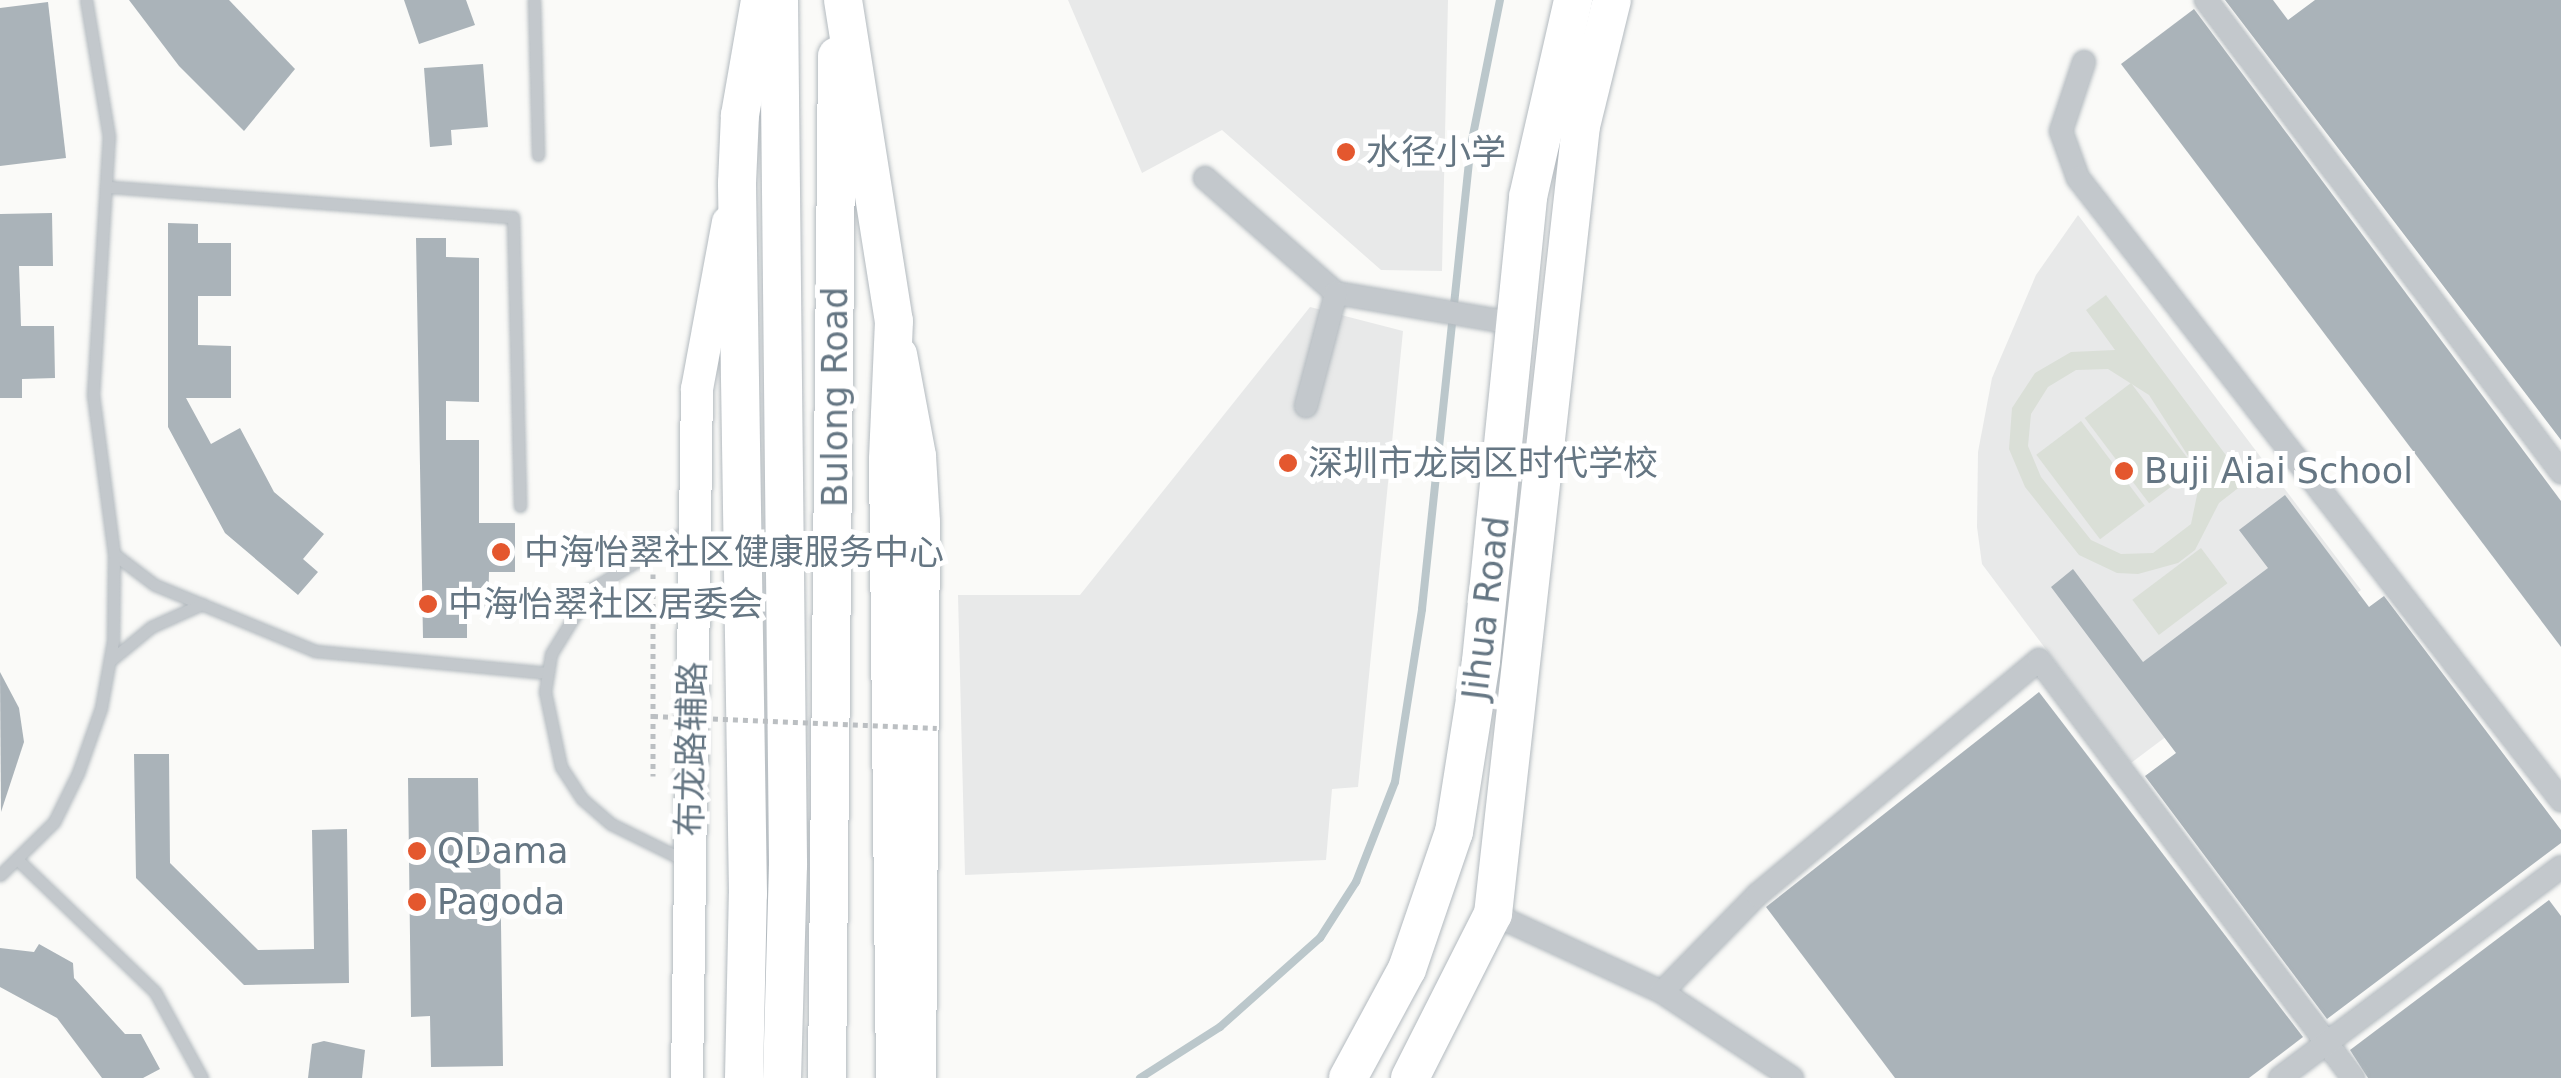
<!DOCTYPE html>
<html>
<head>
<meta charset="utf-8">
<style>
	body { margin:0 }
	#map { position:relative; width:2561px; height:1078px; overflow:hidden; background:#fafaf8; font-family:"DejaVu Sans","Noto Sans SC",sans-serif }
	div>[style] { position:absolute }
	.built>* { inset:0; background:#e8e9e9 }
	.green>* { inset:0; background:#dadfd7; transform-origin:0 0 }
	.stream>* { height:8px; margin:-4px; padding:0 4px; transform-origin:4px; border-radius:4px; background:#bbc7cb }
	.building>* { inset:0; background:#aab3b9 }
	.path>* { height:5px; margin-top:-2.5px; transform-origin:0; background:repeating-linear-gradient(90deg,#bbbfc2 0 5px,transparent 0 10px) }
	.roads { filter:drop-shadow(0 0 2px #b3babf) drop-shadow(0 0 2px #b3babf) }
	.lane>* { height:11px; margin:-5.5px; padding:0 5.5px; transform-origin:5.5px; border-radius:5.5px; background:#c3c8cc }
	.street>* { height:22px; margin:-11px; padding:0 11px; transform-origin:11px; border-radius:11px; background:#c3c8cc }
	.secondary>* { height:32px; margin:-16px; padding:0 16px; transform-origin:16px; border-radius:16px; background:#fff }
	.primary>* { height:38px; margin:-19px; padding:0 19px; transform-origin:19px; border-radius:19px; background:#fff }
	.path-bridge>* { height:5px; margin-top:-2.5px; transform-origin:0; background:repeating-linear-gradient(90deg,#bbbfc2 0 5px,transparent 0 10px) }
	.dots>* { width:28px; height:28px; translate:-50% -50%; box-sizing:border-box; border:5px solid #fff; border-radius:50% }
	span { translate:-50% -50%; white-space:nowrap; text-align:center; line-height:1.15; -webkit-text-stroke:10px #fff; paint-order:stroke }
	.poi-label { font-size:35px; color:#657683 }
	.left { translate:0 -50%; text-align:left }
	.street-label { font-size:35px; color:#657683 }
</style>
</head>
<body>
<div id="map">
	<div class="built">
		<i style="clip-path:polygon(1068px 0,1448px 0,1442px 271px,1381px 270px,1222px 130px,1142px 173px)"></i>
		<i style="clip-path:polygon(2078px 215px,2361px 590px,2131px 763px,1982px 564px,1977px 527px,1978px 452px,1992px 378px,2036px 275px)"></i>
		<i style="clip-path:polygon(1310px 307px,1403px 331px,1358px 787px,1332px 789px,1326px 860px,965px 875px,958px 595px,1080px 595px)"></i>
	</div>
	<div class="green">
		<i style="clip-path:polygon(evenodd,2106px 295px,2246px 482px,2219px 503px,2195px 550px,2178px 563px,2138px 574px,2117px 573px,2079px 555px,2025px 487px,2009px 449px,2012px 408px,2035px 373px,2071px 352px,2115px 350px,2086px 310px,2106px 295px,2108px 369px,2149px 395px,2201px 476px,2191px 524px,2153px 553px,2121px 554px,2091px 540px,2041px 477px,2028px 446px,2031px 414px,2048px 387px,2076px 370px,2108px 369px)"></i>
		<i style="left:2131px;top:383px;width:107px;height:58px;rotate:53deg"></i>
		<i style="left:2081px;top:421px;width:106px;height:56px;rotate:53deg"></i>
		<i style="left:2201px;top:548px;width:44px;height:86px;rotate:53deg"></i>
	</div>
	<div class="stream">
		<i style="left:1140px;top:1078px;width:95px;rotate:-32.5deg"></i>
		<i style="left:1220px;top:1027px;width:134px;rotate:-41.7deg"></i>
		<i style="left:1320px;top:938px;width:67px;rotate:-57.3deg"></i>
		<i style="left:1356px;top:882px;width:107px;rotate:-68.7deg"></i>
		<i style="left:1395px;top:782px;width:175px;rotate:-81.1deg"></i>
		<i style="left:1422px;top:609px;width:467px;rotate:-84deg"></i>
		<i style="left:1471px;top:145px;width:148px;rotate:-78.7deg"></i>
	</div>
	<div class="building">
		<i style="clip-path:polygon(129px 0,229px 0,295px 69px,244px 131px,179px 66px)"></i>
		<i style="clip-path:polygon(404px 0,466px 0,475px 25px,419px 44px)"></i>
		<i style="clip-path:polygon(2225px 0,2273px 0,2288px 20px,2315px 0,2561px 0,2561px 440px)"></i>
		<i style="clip-path:polygon(48px 2px,66px 158px,0 166px,0 8px)"></i>
		<i style="clip-path:polygon(2194px 9px,2561px 501px,2561px 647px,2121px 64px)"></i>
		<i style="clip-path:polygon(483px 64px,488px 127px,451px 130px,452px 145px,430px 147px,424px 68px)"></i>
		<i style="clip-path:polygon(52px 213px,53px 266px,19px 266px,20px 295px,21px 326px,54px 326px,55px 378px,22px 379px,22px 398px,0 398px,0 214px)"></i>
		<i style="clip-path:polygon(168px 223px,198px 224px,198px 243px,231px 243px,231px 296px,198px 296px,198px 345px,231px 346px,231px 398px,186px 398px,211px 444px,240px 428px,274px 492px,324px 534px,303px 559px,318px 572px,298px 595px,225px 533px,168px 427px)"></i>
		<i style="clip-path:polygon(416px 238px,446px 238px,446px 257px,479px 258px,479px 402px,446px 401px,446px 440px,479px 440px,479px 523px,515px 523px,515px 572px,489px 572px,488px 613px,467px 613px,467px 638px,423px 638px)"></i>
		<i style="clip-path:polygon(2285px 495px,2369px 607px,2384px 596px,2561px 830px,2561px 843px,2327px 1019px,2145px 776px,2176px 753px,2051px 587px,2073px 569px,2143px 662px,2268px 568px,2239px 530px)"></i>
		<i style="clip-path:polygon(0 672px,19px 708px,24px 742px,1px 812px)"></i>
		<i style="clip-path:polygon(2039px 692px,2303px 1037px,2249px 1078px,1895px 1078px,1766px 907px)"></i>
		<i style="clip-path:polygon(134px 754px,169px 754px,170px 863px,258px 950px,314px 949px,312px 830px,347px 829px,349px 983px,244px 985px,136px 878px)"></i>
		<i style="clip-path:polygon(408px 778px,478px 778px,479px 852px,500px 852px,503px 1066px,431px 1067px,430px 1016px,411px 1017px)"></i>
		<i style="clip-path:polygon(2549px 900px,2561px 916px,2561px 1078px,2368px 1078px,2350px 1050px)"></i>
		<i style="clip-path:polygon(39px 944px,73px 963px,74px 978px,125px 1034px,141px 1034px,160px 1069px,143px 1078px,102px 1078px,57px 1018px,0 987px,0 948px,34px 952px)"></i>
		<i style="clip-path:polygon(324px 1041px,365px 1050px,362px 1078px,308px 1078px,312px 1044px)"></i>
	</div>
	<div class="path">
		<i style="left:653px;top:574px;width:202px;rotate:90deg"></i>
	</div>
	<div class="roads">
		<div class="lane">
			<i style="left:534px;top:0;width:155px;rotate:88.5deg"></i>
			<i style="left:110px;top:187px;width:404px;rotate:4.3deg"></i>
			<i style="left:513px;top:217px;width:289px;rotate:88.6deg"></i>
			<i style="left:114px;top:554px;width:51px;rotate:37.1deg"></i>
			<i style="left:155px;top:585px;width:173px;rotate:22.4deg"></i>
			<i style="left:315px;top:651px;width:234px;rotate:5.4deg"></i>
			<i style="left:111px;top:660px;width:52px;rotate:-39.5deg"></i>
			<i style="left:151px;top:627px;width:56px;rotate:-24.3deg"></i>
			<i style="left:684px;top:860px;width:81px;rotate:-153.7deg"></i>
			<i style="left:611px;top:824px;width:38px;rotate:-139deg"></i>
			<i style="left:582px;top:799px;width:38px;rotate:-123deg"></i>
			<i style="left:561px;top:767px;width:77px;rotate:-102deg"></i>
			<i style="left:545px;top:692px;width:38px;rotate:-81deg"></i>
			<i style="left:551px;top:654px;width:76px;rotate:-58.4deg"></i>
			<i style="left:591px;top:589px;width:116px;rotate:-31.2deg"></i>
			<i style="left:19px;top:861px;width:189px;rotate:43.9deg"></i>
			<i style="left:155px;top:992px;width:98px;rotate:61.3deg"></i>
			<i style="left:0;top:875px;width:76px;rotate:-44.5deg"></i>
			<i style="left:54px;top:822px;width:55px;rotate:-63.9deg"></i>
			<i style="left:78px;top:773px;width:69px;rotate:-70.5deg"></i>
			<i style="left:101px;top:708px;width:68px;rotate:-79.8deg"></i>
			<i style="left:113px;top:641px;width:87px;rotate:-89.3deg"></i>
			<i style="left:114px;top:554px;width:160px;rotate:-97.5deg"></i>
			<i style="left:93px;top:395px;width:258px;rotate:-86.5deg"></i>
			<i style="left:109px;top:137px;width:139px;rotate:-99.5deg"></i>
		</div>
		<div class="street">
			<i style="left:2206px;top:0;width:591px;rotate:53.05deg"></i>
			<i style="left:2084px;top:62px;width:73px;rotate:108.4deg"></i>
			<i style="left:2061px;top:131px;width:50px;rotate:70.1deg"></i>
			<i style="left:2078px;top:178px;width:788px;rotate:52.17deg"></i>
			<i style="left:1205px;top:178px;width:174px;rotate:41.3deg"></i>
			<i style="left:1336px;top:293px;width:185px;rotate:9.7deg"></i>
			<i style="left:1306px;top:406px;width:117px;rotate:-75.1deg"></i>
			<i style="left:1493px;top:914px;width:186px;rotate:24.8deg"></i>
			<i style="left:1662px;top:992px;width:156px;rotate:33.5deg"></i>
			<i style="left:1662px;top:992px;width:136px;rotate:-45.6deg"></i>
			<i style="left:1757px;top:895px;width:367px;rotate:-39.8deg"></i>
			<i style="left:2039px;top:660px;width:523px;rotate:53.09deg"></i>
			<i style="left:2280px;top:1078px;width:351px;rotate:-36.9deg"></i>
		</div>
		<div class="secondary">
			<i style="left:901px;top:354px;width:104px;rotate:79.4deg"></i>
			<i style="left:920px;top:456px;width:66px;rotate:86.5deg"></i>
			<i style="left:924px;top:522px;width:556px;rotate:90.41deg"></i>
			<i style="left:687px;top:1078px;width:689px;rotate:-89.17deg"></i>
			<i style="left:697px;top:389px;width:170px;rotate:-79.5deg"></i>
		</div>
		<div class="primary">
			<i style="left:779px;top:0;width:865px;rotate:89.4deg"></i>
			<i style="left:788px;top:865px;width:213px;rotate:91.6deg"></i>
			<i style="left:843px;top:0;width:325px;rotate:81deg"></i>
			<i style="left:894px;top:321px;width:138px;rotate:92.5deg"></i>
			<i style="left:888px;top:459px;width:619px;rotate:89.35deg"></i>
			<i style="left:744px;top:1078px;width:184px;rotate:-88.8deg"></i>
			<i style="left:748px;top:894px;width:711px;rotate:-90.89deg"></i>
			<i style="left:737px;top:183px;width:68px;rotate:-87.5deg"></i>
			<i style="left:740px;top:115px;width:117px;rotate:-80.1deg"></i>
			<i style="left:827px;top:1078px;width:1022px;rotate:-89.44deg"></i>
			<i style="left:1348px;top:1078px;width:124px;rotate:-61.6deg"></i>
			<i style="left:1407px;top:969px;width:145px;rotate:-71.1deg"></i>
			<i style="left:1454px;top:832px;width:173px;rotate:-81deg"></i>
			<i style="left:1481px;top:661px;width:466px;rotate:-84.2deg"></i>
			<i style="left:1528px;top:197px;width:202px;rotate:-77.1deg"></i>
			<i style="left:1410px;top:1078px;width:184px;rotate:-63.2deg"></i>
			<i style="left:1493px;top:914px;width:793px;rotate:-83.63deg"></i>
			<i style="left:1581px;top:126px;width:130px;rotate:-76.2deg"></i>
		</div>
	</div>
	<div class="path-bridge">
		<i style="left:653px;top:716px;width:284px;rotate:2.4deg"></i>
	</div>
	<div class="dots">
		<i style="left:1346px;top:152px;background:#e4572e"></i>
		<i style="left:1288px;top:463px;background:#e4572e"></i>
		<i style="left:2124px;top:471px;background:#e4572e"></i>
		<i style="left:501px;top:552px;background:#e4572e"></i>
		<i style="left:428px;top:604px;background:#e4572e"></i>
		<i style="left:417px;top:851px;background:#e4572e"></i>
		<i style="left:417px;top:902px;background:#e4572e"></i>
	</div>
	<div class="poi-label">
		<span class="left" style="left:1366px;top:152px">水径小学</span>
		<span class="left" style="left:1308px;top:463px">深圳市龙岗区时代学校</span>
		<span class="left" style="left:2144px;top:471px">Buji Aiai School</span>
		<span class="left" style="left:524px;top:552px">中海怡翠社区健康服务中心</span>
		<span class="left" style="left:448px;top:604px">中海怡翠社区居委会</span>
		<span class="left" style="left:437px;top:851px">QDama</span>
		<span class="left" style="left:437px;top:902px">Pagoda</span>
	</div>
	<div class="street-label">
		<span style="left:835px;top:397px;rotate:-90deg">Bulong Road</span>
		<span style="left:1486px;top:608px;rotate:-83deg">Jihua Road</span>
		<span style="left:691px;top:749px;rotate:-89deg">布龙路辅路</span>
	</div>
</div>
</body>
</html>
